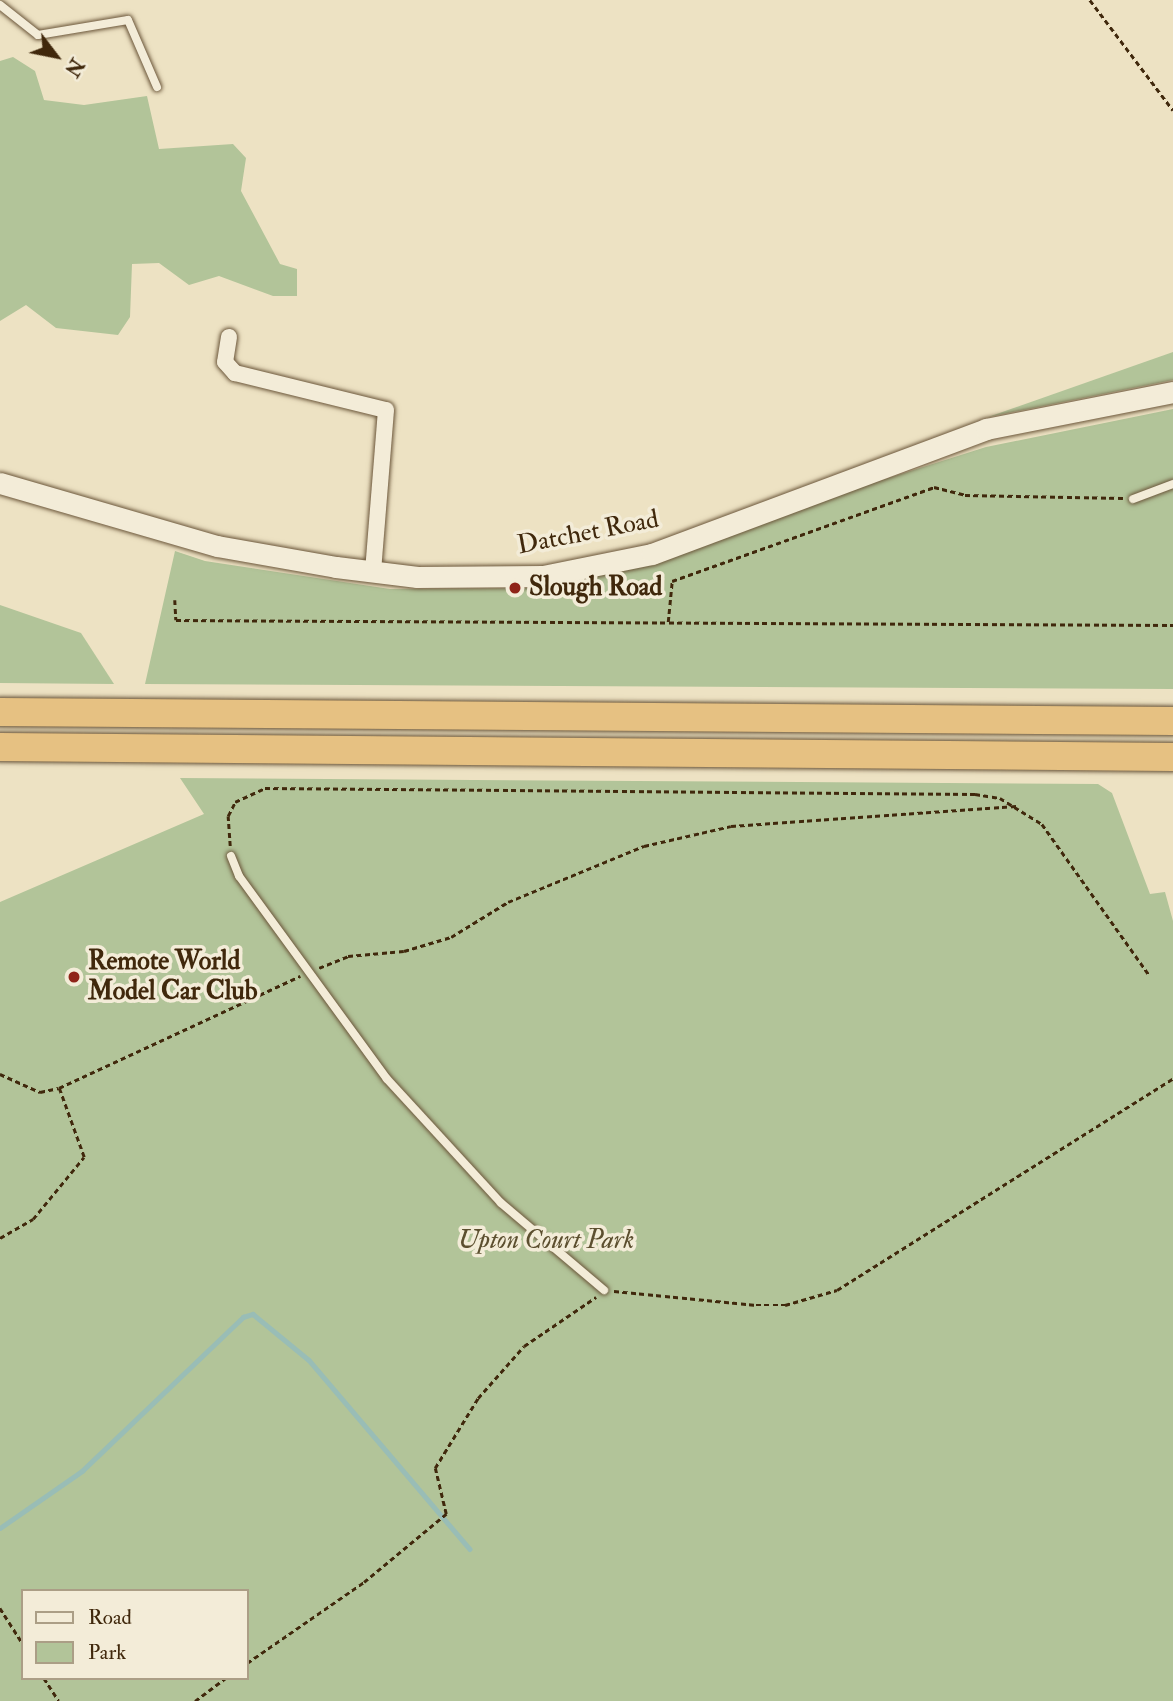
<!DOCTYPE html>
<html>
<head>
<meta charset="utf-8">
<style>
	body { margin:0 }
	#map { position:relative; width:1173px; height:1701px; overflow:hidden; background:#ede2c3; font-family:"IM FELL Double Pica",serif }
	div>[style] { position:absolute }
	.green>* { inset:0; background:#b2c499 }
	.stream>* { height:4.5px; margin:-2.25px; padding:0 2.25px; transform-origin:2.25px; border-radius:2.25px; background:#99bdb6 }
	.path>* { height:2.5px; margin-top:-1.25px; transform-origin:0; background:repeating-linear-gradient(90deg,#40280c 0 5px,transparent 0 8.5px) }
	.roads { filter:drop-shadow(0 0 2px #6b563a) drop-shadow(0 0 2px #6b563a) }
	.lane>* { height:8px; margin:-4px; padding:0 4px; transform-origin:4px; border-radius:4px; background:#f3ecd8 }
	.street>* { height:16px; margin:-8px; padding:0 8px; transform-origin:8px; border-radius:8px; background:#f3ecd8 }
	.secondary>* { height:21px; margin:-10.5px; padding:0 10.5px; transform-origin:10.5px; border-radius:10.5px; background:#f3ecd8 }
	.highway>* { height:28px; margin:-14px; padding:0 14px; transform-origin:14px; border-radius:14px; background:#e6c182 }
	.dots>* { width:19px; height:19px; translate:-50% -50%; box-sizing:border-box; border:4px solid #f3ecd8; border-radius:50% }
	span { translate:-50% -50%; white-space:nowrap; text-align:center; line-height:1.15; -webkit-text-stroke:7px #f3ecd8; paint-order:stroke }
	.street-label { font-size:26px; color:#40280c }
	.poi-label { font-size:26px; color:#40280c; font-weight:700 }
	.left { translate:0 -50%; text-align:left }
	.park-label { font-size:26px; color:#5c4f2f; font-style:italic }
	.legend { position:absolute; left:21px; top:1589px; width:228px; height:91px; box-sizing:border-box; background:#f3ecd8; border:2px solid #ab9e86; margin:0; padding:9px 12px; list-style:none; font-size:21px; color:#40280c }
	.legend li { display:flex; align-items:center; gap:14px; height:35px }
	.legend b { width:35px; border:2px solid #ab9e86 }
	.north { position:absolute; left:21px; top:21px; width:70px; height:70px; -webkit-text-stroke:5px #f3ecd8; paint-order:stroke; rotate:122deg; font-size:19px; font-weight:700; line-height:28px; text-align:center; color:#40280c }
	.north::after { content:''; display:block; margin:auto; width:24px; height:32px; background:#40280c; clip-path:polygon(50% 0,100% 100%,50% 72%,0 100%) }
</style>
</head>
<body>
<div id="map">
	<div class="green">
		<i style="clip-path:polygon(13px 57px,35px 71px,44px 100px,84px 105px,147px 96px,159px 149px,233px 144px,246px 158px,241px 191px,280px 264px,297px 269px,297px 296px,273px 296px,219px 276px,189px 285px,159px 263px,132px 264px,130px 317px,118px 335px,56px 328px,26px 305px,0 321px,0 61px)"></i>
		<i style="clip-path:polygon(1173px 352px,1173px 380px,988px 417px)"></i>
		<i style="clip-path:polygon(1173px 409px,1173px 689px,145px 684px,175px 551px,205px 561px,390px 589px,542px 588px,986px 447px)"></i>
		<i style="clip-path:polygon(0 605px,81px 633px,114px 684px,0 683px)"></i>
		<i style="clip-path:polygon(evenodd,180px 778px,1098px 784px,1112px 793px,1150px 894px,1165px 892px,1173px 921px,1173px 1701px,0 1701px,0 902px,204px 814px,180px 778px,23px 1591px,247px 1591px,247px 1678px,23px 1678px,23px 1591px)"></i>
	</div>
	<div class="stream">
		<i style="left:0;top:1528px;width:100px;rotate:-34.8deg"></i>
		<i style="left:82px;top:1471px;width:223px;rotate:-43.7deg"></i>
		<i style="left:243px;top:1317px;width:10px;rotate:-17deg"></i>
		<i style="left:253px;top:1314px;width:72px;rotate:39.4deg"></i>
		<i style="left:309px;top:1360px;width:248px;rotate:49.6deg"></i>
	</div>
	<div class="path">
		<i style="left:1090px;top:0;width:138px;rotate:53deg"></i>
		<i style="left:175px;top:600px;width:20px;rotate:87deg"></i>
		<i style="left:176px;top:620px;width:997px;rotate:0.29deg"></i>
		<i style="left:668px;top:622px;width:41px;rotate:-84.4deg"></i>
		<i style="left:672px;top:581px;width:278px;rotate:-19.7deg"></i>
		<i style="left:934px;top:487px;width:32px;rotate:14deg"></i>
		<i style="left:965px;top:495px;width:158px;rotate:1.1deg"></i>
		<i style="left:230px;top:846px;width:30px;rotate:-94deg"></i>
		<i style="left:228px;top:816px;width:16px;rotate:-63deg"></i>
		<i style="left:235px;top:802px;width:33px;rotate:-25deg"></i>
		<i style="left:265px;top:788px;width:710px;rotate:0.48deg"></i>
		<i style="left:975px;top:794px;width:25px;rotate:9deg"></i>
		<i style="left:1000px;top:798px;width:49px;rotate:31.8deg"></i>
		<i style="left:1042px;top:824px;width:186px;rotate:54.6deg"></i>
		<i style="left:319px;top:968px;width:31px;rotate:-22deg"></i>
		<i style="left:348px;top:956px;width:56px;rotate:-5.1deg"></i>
		<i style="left:404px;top:951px;width:49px;rotate:-16.6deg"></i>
		<i style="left:451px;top:937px;width:67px;rotate:-31.6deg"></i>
		<i style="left:508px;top:902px;width:147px;rotate:-22.4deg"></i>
		<i style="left:644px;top:846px;width:89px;rotate:-12.9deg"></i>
		<i style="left:731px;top:826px;width:286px;rotate:-4deg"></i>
		<i style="left:0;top:1074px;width:44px;rotate:24.2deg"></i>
		<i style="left:40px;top:1092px;width:19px;rotate:-12deg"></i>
		<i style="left:59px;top:1088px;width:266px;rotate:-24.9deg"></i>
		<i style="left:0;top:1238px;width:38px;rotate:-30deg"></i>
		<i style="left:33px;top:1219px;width:80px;rotate:-50.6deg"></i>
		<i style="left:84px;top:1157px;width:73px;rotate:-109.9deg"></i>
		<i style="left:614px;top:1291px;width:143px;rotate:5.6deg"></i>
		<i style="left:756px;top:1305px;width:29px"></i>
		<i style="left:785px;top:1305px;width:54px;rotate:-16.1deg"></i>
		<i style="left:837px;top:1290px;width:397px;rotate:-32.2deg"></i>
		<i style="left:0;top:1608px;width:43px;rotate:57.4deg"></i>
		<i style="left:247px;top:1663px;width:142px;rotate:-34.7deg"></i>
		<i style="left:364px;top:1582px;width:107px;rotate:-39.7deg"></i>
		<i style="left:446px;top:1514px;width:47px;rotate:-103.4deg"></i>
		<i style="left:435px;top:1468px;width:82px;rotate:-58.4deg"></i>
		<i style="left:478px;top:1398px;width:69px;rotate:-48.5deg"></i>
		<i style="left:524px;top:1346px;width:87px;rotate:-34.2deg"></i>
		<i style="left:44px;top:1678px;width:27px;rotate:57deg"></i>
		<i style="left:195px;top:1701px;width:39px;rotate:-37deg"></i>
	</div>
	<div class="roads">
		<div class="lane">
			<i style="left:0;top:5px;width:48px;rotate:38.3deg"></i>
			<i style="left:38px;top:35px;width:91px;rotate:-9.5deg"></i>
			<i style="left:128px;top:20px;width:73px;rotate:66.6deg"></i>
			<i style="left:1133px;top:499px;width:43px;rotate:-20.6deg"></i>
			<i style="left:231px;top:856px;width:22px;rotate:68deg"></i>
			<i style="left:239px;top:876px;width:251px;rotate:53.9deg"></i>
			<i style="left:387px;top:1079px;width:168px;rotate:47.4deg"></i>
			<i style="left:501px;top:1203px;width:135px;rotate:40.2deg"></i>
		</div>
		<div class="street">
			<i style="left:229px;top:337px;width:25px;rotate:99deg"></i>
			<i style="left:225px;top:362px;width:15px;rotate:48deg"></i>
			<i style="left:235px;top:373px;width:155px;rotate:13.8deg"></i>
			<i style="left:386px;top:410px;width:163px;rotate:94.6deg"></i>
		</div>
		<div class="secondary">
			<i style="left:0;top:483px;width:226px;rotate:16.2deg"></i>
			<i style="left:217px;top:546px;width:121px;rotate:10deg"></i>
			<i style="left:336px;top:567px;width:82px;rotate:7deg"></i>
			<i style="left:417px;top:577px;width:126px;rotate:-0.5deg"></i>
			<i style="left:543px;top:576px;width:111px;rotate:-11.4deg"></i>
			<i style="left:652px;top:554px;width:357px;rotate:-20.5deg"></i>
			<i style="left:986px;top:429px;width:191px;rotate:-11.2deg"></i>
		</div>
		<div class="highway">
			<i style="left:0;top:712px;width:1173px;rotate:0.44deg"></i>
			<i style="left:0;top:747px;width:1173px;rotate:0.49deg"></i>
		</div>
	</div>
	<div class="dots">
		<i style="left:515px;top:588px;background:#8f2418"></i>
		<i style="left:74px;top:977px;background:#8f2418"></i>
	</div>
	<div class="street-label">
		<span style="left:588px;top:533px;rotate:-11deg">Datchet Road</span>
	</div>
	<div class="poi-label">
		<span class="left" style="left:529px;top:588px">Slough Road</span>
		<span class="left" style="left:88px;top:977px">Remote World<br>Model Car Club</span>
	</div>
	<div class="park-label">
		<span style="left:546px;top:1241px">Upton Court Park</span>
	</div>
	<ul class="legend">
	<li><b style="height:9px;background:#f3ecd8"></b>Road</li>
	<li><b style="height:19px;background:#b2c499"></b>Park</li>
	</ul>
	<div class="north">N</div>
</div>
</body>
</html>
